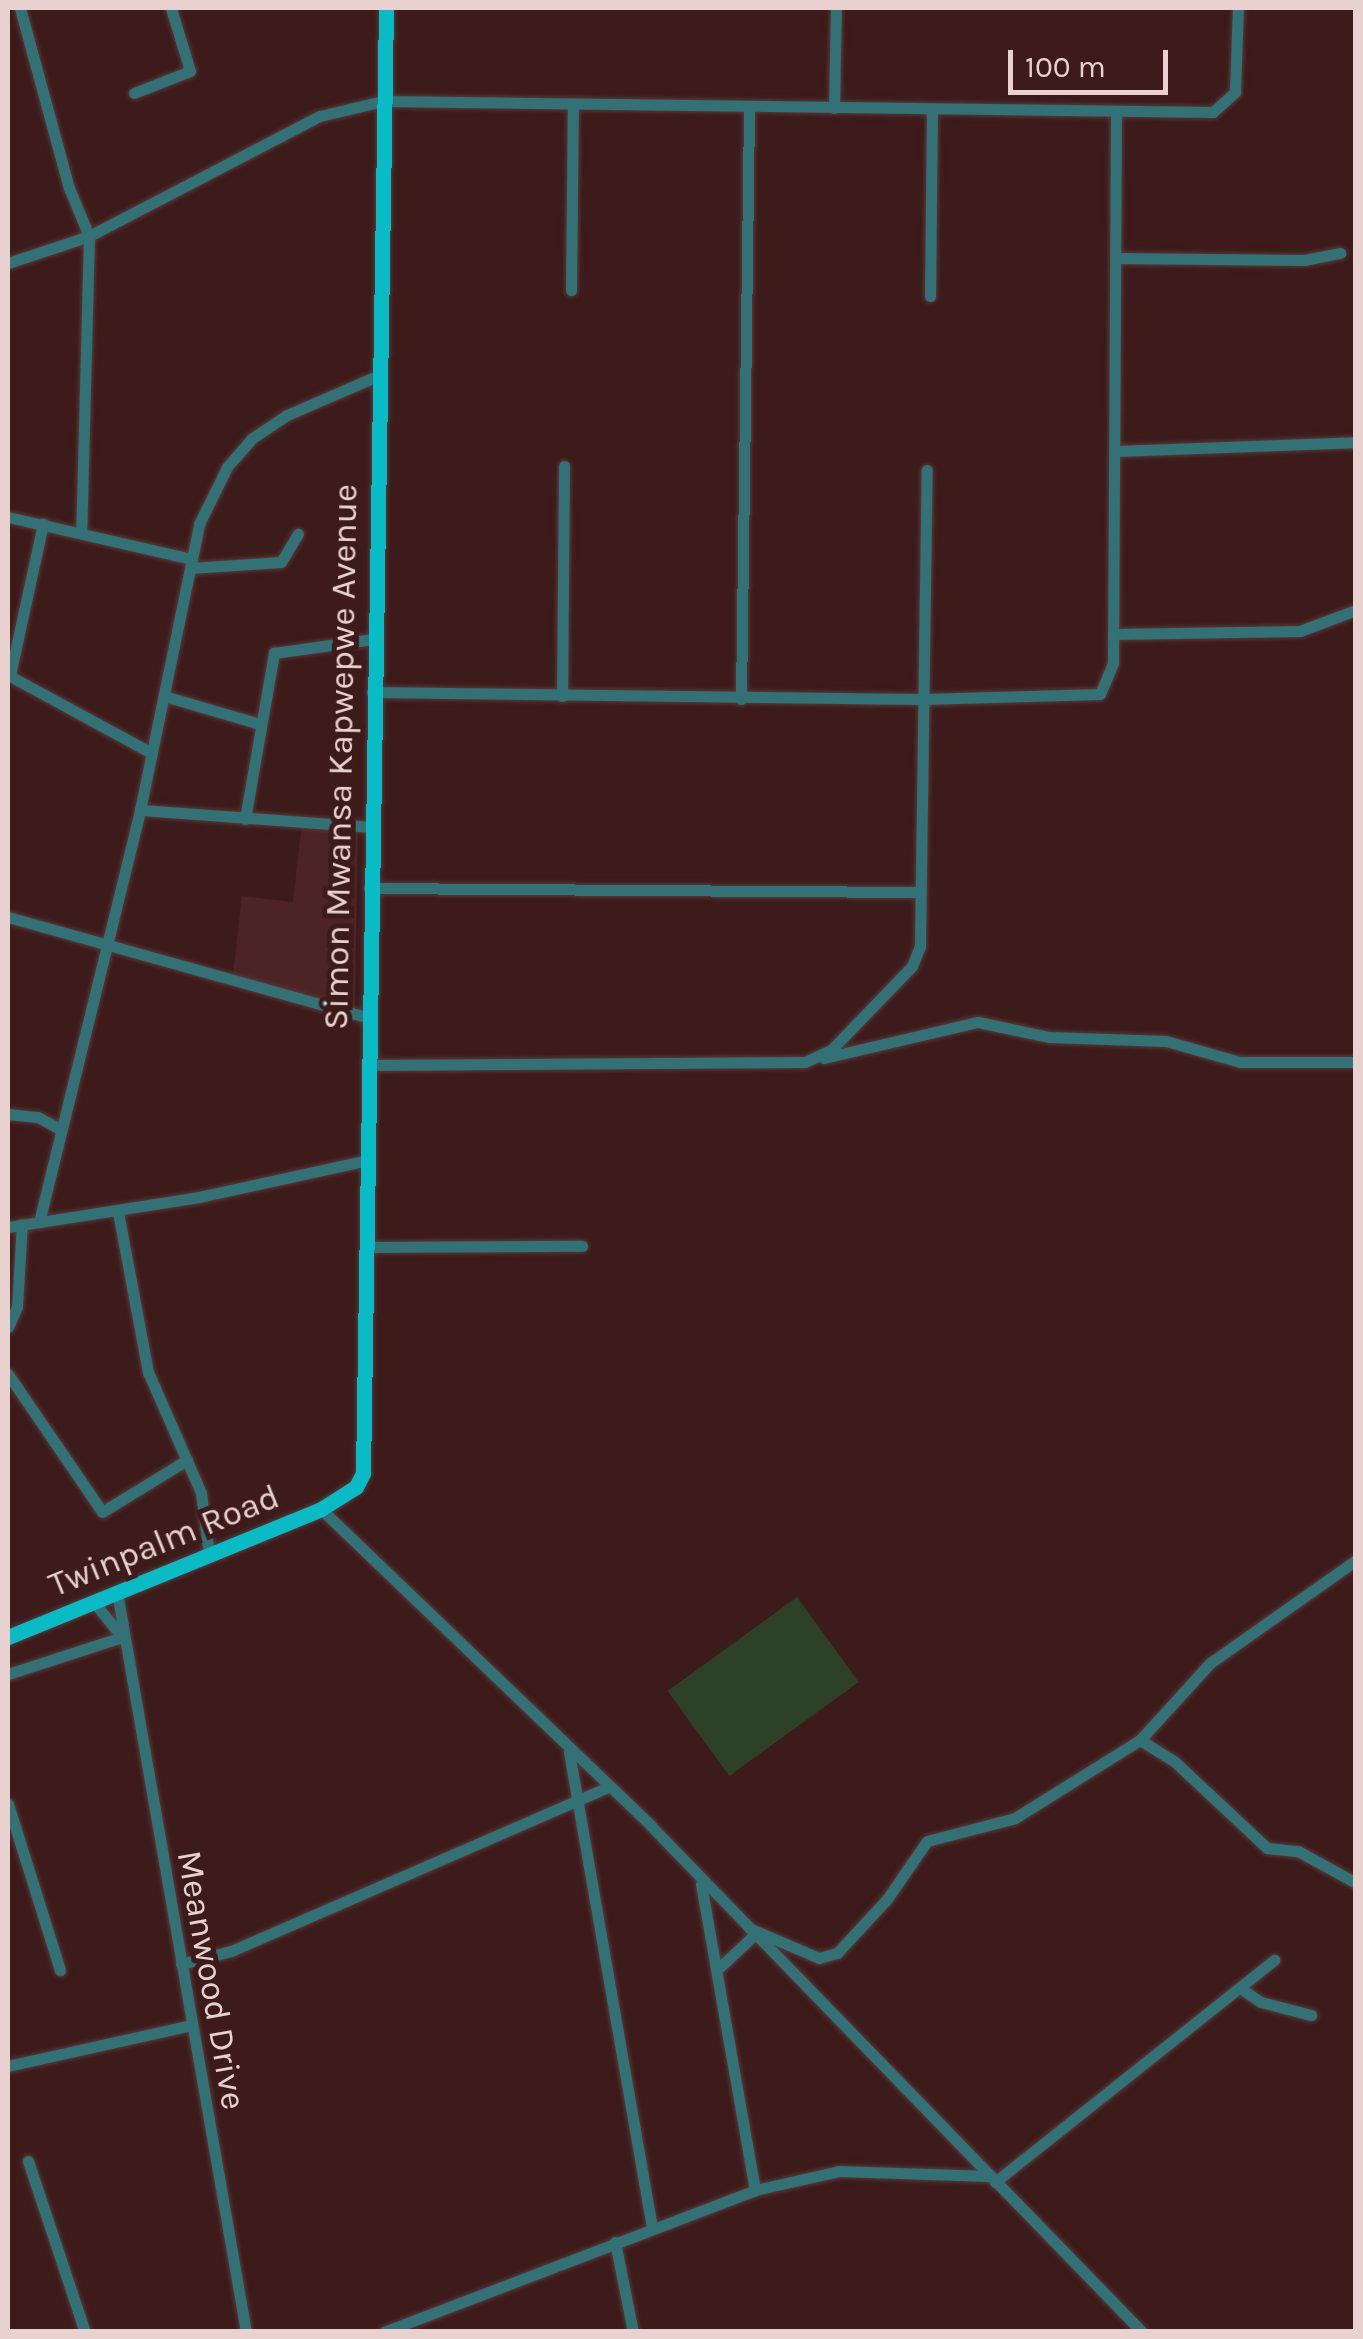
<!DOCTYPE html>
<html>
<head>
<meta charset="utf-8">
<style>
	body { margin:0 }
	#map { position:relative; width:1363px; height:2339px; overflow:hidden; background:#3d1b1b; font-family:Karla,sans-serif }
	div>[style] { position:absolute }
	.built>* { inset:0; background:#4d2425 }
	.green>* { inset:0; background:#2c4128; transform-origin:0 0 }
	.roads { filter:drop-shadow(0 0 2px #593838) drop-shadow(0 0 2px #593838) }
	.minor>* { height:11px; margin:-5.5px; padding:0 5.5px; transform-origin:5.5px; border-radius:5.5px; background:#327175 }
	.major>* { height:15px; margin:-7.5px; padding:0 7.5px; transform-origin:7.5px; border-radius:7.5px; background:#08bbc4 }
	span { translate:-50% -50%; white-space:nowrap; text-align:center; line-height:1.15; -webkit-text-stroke:10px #3d1b1b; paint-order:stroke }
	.street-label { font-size:35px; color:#e9d1d0 }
	.frame { position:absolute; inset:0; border:10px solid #e9d1d0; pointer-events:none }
	.scale { position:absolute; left:1008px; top:50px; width:160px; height:45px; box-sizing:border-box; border:5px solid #e9d1d0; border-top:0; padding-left:12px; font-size:30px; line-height:35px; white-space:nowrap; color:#e9d1d0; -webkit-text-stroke:8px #3d1b1b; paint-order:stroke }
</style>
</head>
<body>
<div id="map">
	<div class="built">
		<i style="clip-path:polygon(302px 821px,358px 828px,355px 1008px,233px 975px,242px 896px,293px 902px)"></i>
	</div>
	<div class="green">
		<i style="left:797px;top:1597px;width:105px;height:160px;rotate:54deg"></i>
	</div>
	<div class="roads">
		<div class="minor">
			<i style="left:20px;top:8px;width:187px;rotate:74.8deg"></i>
			<i style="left:69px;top:188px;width:52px;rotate:67.4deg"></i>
			<i style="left:89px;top:236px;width:297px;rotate:91.5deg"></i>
			<i style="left:134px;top:93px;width:60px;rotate:-21.4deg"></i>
			<i style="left:190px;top:71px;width:66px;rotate:-106.8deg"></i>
			<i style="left:834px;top:108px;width:100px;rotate:-88.9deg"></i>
			<i style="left:1117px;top:258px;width:187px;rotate:0.6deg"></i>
			<i style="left:1304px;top:260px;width:37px;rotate:-11deg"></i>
			<i style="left:8px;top:263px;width:85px;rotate:-18.4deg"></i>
			<i style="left:89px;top:236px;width:260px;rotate:-27.5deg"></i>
			<i style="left:320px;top:116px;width:65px;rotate:-13.4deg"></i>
			<i style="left:383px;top:101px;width:830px;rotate:0.76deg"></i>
			<i style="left:1213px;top:112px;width:30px;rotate:-42deg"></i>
			<i style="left:1235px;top:92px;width:84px;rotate:-88deg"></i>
			<i style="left:571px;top:290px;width:185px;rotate:-89.4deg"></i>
			<i style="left:930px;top:296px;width:186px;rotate:-89.4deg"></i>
			<i style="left:1115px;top:451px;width:241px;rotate:-2.1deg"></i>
			<i style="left:8px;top:517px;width:188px;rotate:12.9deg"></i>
			<i style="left:190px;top:568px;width:91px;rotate:-3.8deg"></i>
			<i style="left:281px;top:562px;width:33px;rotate:-59deg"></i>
			<i style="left:1113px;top:634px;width:187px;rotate:-0.9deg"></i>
			<i style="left:1300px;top:631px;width:60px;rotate:-20.6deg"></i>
			<i style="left:8px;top:675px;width:162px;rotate:28.5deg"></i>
			<i style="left:10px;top:675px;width:155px;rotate:-77.7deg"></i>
			<i style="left:372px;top:692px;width:550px;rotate:0.73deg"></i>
			<i style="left:922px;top:699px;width:178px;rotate:-1.6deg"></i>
			<i style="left:1100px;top:694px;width:34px;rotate:-67deg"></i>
			<i style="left:1113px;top:663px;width:549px;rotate:-89.69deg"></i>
			<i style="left:164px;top:696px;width:100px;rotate:16.3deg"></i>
			<i style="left:562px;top:696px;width:230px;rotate:-89.5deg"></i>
			<i style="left:741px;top:699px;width:590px;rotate:-89.22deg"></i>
			<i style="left:140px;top:810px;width:231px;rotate:4.2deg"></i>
			<i style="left:245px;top:819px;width:169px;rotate:-80.1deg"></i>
			<i style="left:274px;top:653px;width:100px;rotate:-8deg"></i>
			<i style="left:369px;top:888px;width:551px;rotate:0.42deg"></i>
			<i style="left:8px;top:917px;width:372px;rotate:15.6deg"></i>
			<i style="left:824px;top:1058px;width:158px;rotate:-13.2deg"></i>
			<i style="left:978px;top:1022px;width:73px;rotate:11.9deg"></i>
			<i style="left:1049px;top:1037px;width:117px;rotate:2deg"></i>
			<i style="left:1166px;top:1041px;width:77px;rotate:15.8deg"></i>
			<i style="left:1240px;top:1062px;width:116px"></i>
			<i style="left:367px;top:1065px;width:438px;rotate:-0.4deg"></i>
			<i style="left:805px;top:1062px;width:29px;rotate:-25deg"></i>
			<i style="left:831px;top:1050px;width:117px;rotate:-46deg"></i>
			<i style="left:912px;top:966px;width:22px;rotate:-68deg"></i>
			<i style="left:920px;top:946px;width:476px;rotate:-89.2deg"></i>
			<i style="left:8px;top:1114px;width:30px;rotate:6deg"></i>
			<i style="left:38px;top:1117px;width:25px;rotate:29deg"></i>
			<i style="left:118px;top:1212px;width:163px;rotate:79.4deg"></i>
			<i style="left:148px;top:1372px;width:132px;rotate:66.3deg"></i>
			<i style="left:201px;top:1493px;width:63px;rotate:82.6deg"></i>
			<i style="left:39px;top:1222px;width:424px;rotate:-76.2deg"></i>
			<i style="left:140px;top:810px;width:292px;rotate:-78.3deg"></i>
			<i style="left:199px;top:524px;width:64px;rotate:-63.8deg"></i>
			<i style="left:227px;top:467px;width:37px;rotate:-49deg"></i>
			<i style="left:251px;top:439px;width:43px;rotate:-33.7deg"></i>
			<i style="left:287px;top:415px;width:98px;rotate:-23.4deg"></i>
			<i style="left:8px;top:1227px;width:193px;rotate:-8.9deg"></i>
			<i style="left:199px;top:1197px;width:173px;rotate:-12.3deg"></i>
			<i style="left:366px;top:1247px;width:216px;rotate:-0.3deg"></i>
			<i style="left:8px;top:1327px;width:22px;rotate:-66deg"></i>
			<i style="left:17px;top:1307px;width:83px;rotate:-86.6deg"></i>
			<i style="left:8px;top:1374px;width:167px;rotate:55.7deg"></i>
			<i style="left:102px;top:1512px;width:100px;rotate:-31.5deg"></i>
			<i style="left:321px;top:1509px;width:458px;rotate:43.8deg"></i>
			<i style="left:651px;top:1826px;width:705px;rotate:45.86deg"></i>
			<i style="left:117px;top:1592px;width:751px;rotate:80.11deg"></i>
			<i style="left:93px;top:1601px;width:46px;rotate:51.1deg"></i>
			<i style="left:8px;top:1674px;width:120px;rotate:-18deg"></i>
			<i style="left:1140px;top:1740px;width:40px;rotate:32deg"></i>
			<i style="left:1174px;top:1761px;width:127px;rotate:43.1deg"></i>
			<i style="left:1267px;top:1848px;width:31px;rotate:6deg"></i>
			<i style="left:1298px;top:1851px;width:66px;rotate:28.9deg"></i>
			<i style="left:569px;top:1752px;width:482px;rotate:80.1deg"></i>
			<i style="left:8px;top:1804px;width:174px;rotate:72.6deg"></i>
			<i style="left:701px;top:1884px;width:311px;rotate:80deg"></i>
			<i style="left:749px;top:1928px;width:76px;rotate:23.2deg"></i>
			<i style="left:819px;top:1958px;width:19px;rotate:-16deg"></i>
			<i style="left:837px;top:1953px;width:74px;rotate:-47.2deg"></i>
			<i style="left:887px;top:1899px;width:70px;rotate:-55.4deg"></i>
			<i style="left:927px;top:1841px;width:91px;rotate:-14.6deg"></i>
			<i style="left:1015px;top:1818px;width:147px;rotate:-32deg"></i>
			<i style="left:1140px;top:1740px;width:104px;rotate:-47.7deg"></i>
			<i style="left:1210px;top:1663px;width:179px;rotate:-35.2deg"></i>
			<i style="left:181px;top:1964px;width:52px;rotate:-14.6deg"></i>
			<i style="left:231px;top:1951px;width:412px;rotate:-23.5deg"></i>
			<i style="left:720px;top:1967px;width:45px;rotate:-43.2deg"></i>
			<i style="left:1240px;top:1988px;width:25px;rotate:34deg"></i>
			<i style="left:1261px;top:2002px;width:52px;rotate:14.6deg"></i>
			<i style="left:8px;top:2066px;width:188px;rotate:-12.6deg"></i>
			<i style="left:28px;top:2161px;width:180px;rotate:71.6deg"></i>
			<i style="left:995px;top:2182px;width:357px;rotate:-38.5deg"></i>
			<i style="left:615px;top:2242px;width:92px;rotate:78.7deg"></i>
			<i style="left:384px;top:2332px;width:397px;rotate:-20.9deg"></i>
			<i style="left:755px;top:2190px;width:86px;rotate:-12.7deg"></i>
			<i style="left:839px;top:2171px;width:150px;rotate:1.9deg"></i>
		</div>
		<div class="major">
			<i style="left:8px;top:1637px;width:338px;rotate:-22.2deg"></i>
			<i style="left:321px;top:1509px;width:41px;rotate:-32.2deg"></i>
			<i style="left:356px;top:1487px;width:16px;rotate:-63deg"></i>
			<i style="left:363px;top:1473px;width:1465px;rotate:-89.1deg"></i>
		</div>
	</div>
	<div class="street-label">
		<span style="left:341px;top:757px;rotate:-89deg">Simon Mwansa Kapwepwe Avenue</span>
		<span style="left:164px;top:1541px;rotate:-22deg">Twinpalm Road</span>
		<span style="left:211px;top:1980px;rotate:80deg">Meanwood Drive</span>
	</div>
	<div class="frame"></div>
	<div class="scale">100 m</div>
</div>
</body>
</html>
